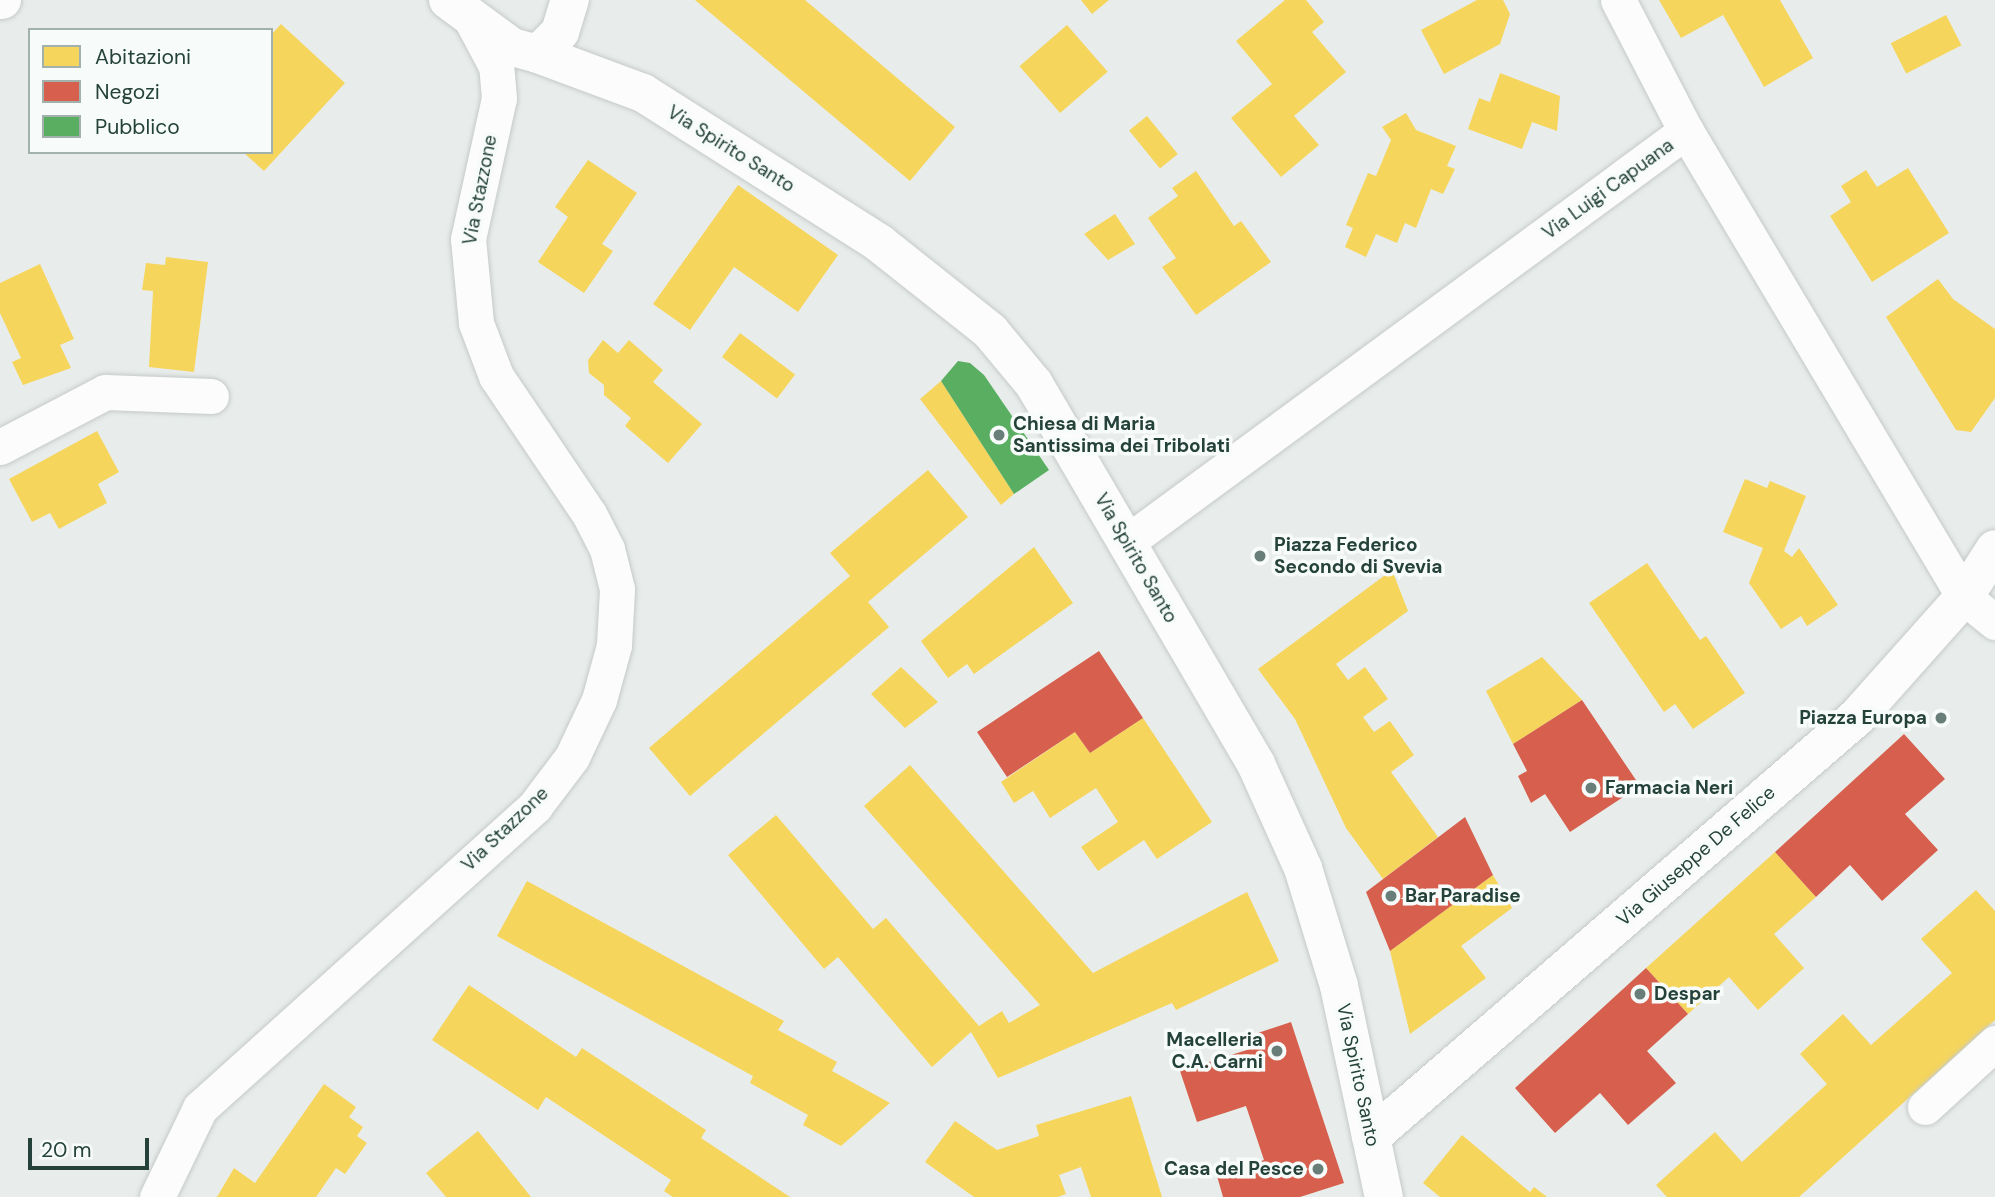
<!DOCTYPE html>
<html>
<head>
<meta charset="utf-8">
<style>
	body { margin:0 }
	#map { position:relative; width:1995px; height:1197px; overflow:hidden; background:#e8edeb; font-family:"DM Sans",sans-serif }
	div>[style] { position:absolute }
	.homes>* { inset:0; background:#f6d55c; transform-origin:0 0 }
	.shops>* { inset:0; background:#d6604d }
	.public>* { inset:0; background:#5aae61 }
	.roads { filter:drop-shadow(0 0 2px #c5cac8) drop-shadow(0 0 2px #c5cac8) }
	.minor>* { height:35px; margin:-17.5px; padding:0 17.5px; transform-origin:17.5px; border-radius:17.5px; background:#fcfcfc }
	.tertiary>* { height:38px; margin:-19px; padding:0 19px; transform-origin:19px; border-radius:19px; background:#fcfcfc }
	.secondary>* { height:38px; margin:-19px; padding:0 19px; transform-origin:19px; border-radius:19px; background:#fcfcfc }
	.dots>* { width:19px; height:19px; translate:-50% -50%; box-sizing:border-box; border:4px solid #f7fbf9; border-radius:50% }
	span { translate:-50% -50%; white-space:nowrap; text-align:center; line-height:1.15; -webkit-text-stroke:7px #f7fbf9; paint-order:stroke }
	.street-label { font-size:19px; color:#24423a }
	.poi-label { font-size:19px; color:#24423a; font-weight:700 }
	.left { translate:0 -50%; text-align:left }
	.right { translate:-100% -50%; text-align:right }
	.legend { position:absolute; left:28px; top:28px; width:245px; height:126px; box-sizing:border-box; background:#f7fbf9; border:2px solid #a3b1ad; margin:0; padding:9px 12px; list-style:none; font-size:21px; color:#24423a }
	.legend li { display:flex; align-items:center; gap:14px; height:35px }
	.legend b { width:35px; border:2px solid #a3b1ad }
	.scale { position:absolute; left:28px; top:1138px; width:121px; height:32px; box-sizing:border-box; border:4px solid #24423a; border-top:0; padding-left:9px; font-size:21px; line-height:24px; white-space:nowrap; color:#24423a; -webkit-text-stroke:5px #f7fbf9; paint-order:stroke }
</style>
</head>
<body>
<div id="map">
	<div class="homes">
		<i style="clip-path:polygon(695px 0,805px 0,955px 127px,910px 181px)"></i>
		<i style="clip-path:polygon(1081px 0,1109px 0,1092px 14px)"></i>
		<i style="clip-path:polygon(1285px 0,1306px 0,1324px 22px,1312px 32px,1346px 72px,1294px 116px,1319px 145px,1281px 177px,1231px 118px,1272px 84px,1236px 41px)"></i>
		<i style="clip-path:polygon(1477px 0,1503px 0,1510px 14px,1500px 44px,1444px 74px,1421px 30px)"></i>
		<i style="clip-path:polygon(1659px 0,1780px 0,1813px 58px,1764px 87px,1723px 15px,1681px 38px)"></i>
		<i style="left:1946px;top:15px;width:34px;height:62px;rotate:63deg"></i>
		<i style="clip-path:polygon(281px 24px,345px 83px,264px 171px,243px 152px,271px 152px,271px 35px)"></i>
		<i style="left:1067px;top:25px;width:62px;height:63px;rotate:49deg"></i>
		<i style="clip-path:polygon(1500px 73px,1560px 96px,1557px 131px,1532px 122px,1522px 149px,1468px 129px,1479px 98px,1490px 102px)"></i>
		<i style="clip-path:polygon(1406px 113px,1416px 130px,1456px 146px,1447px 166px,1455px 169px,1443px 194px,1431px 189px,1416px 228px,1405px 223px,1397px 243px,1376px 234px,1366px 257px,1345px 247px,1353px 228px,1346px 225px,1368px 173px,1376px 176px,1391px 140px,1382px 127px)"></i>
		<i style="left:1147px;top:116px;width:49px;height:23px;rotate:51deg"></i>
		<i style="clip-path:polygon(588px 160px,637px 193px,602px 244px,613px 251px,584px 293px,538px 262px,568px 217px,555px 207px)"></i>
		<i style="clip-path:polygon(1908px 168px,1949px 233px,1872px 282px,1830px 216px,1851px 202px,1841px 186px,1866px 170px,1877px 187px)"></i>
		<i style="clip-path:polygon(1196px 171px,1234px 226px,1241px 221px,1271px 262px,1196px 315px,1162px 267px,1176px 258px,1148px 218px,1178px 196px,1172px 188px)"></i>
		<i style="clip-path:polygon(738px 185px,838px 255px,798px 312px,734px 267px,690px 330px,653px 304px)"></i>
		<i style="clip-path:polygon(1115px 214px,1135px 244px,1108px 260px,1084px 234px)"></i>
		<i style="clip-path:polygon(166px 257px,208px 262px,194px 372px,149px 367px,153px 291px,142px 290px,146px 263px,165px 265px)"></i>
		<i style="clip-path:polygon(40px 264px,74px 339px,60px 345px,71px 368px,23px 385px,12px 362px,21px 358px,0 313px,0 283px)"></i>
		<i style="clip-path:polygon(1938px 279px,1953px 299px,1995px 329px,1995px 398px,1971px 432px,1956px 430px,1886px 317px)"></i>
		<i style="left:740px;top:333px;width:69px;height:30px;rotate:37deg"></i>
		<i style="clip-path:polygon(603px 340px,618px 353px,629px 340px,663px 370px,653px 382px,702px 424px,668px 463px,625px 426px,631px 418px,604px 395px,604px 385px,589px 373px,588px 360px)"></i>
		<i style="clip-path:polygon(941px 381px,1014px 494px,1001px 505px,920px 399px)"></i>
		<i style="clip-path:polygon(97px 431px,119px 472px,98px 484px,107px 503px,59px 529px,50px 513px,32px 522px,9px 479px)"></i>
		<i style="clip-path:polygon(928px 470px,968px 517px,868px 602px,889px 627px,690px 796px,649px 748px,850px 576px,830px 553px)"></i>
		<i style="clip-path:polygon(1745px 479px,1767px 488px,1770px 481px,1806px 496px,1784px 551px,1792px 557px,1799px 548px,1838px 605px,1807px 626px,1801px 616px,1781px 629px,1749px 583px,1763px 548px,1723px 532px)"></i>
		<i style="clip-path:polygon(1034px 547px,1073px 603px,974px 674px,967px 664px,948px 678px,921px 641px)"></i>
		<i style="clip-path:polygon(1647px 563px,1700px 640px,1706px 636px,1745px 693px,1693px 729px,1675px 704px,1664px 712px,1589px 603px)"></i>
		<i style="clip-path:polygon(1392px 570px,1408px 611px,1336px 664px,1348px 680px,1365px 667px,1388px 699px,1363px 717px,1374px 732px,1390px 721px,1414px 755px,1391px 772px,1438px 837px,1383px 879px,1346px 828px,1295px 719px,1258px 669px)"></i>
		<i style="clip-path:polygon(1542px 657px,1582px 700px,1513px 744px,1486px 691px)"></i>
		<i style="clip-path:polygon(901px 667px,938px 702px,905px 728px,871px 694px)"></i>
		<i style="clip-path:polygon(1143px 718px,1212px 822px,1157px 859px,1144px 840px,1098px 871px,1081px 847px,1118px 822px,1096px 788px,1050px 818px,1033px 791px,1014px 803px,1001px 782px,1075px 732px,1090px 753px)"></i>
		<i style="clip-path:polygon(910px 765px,1093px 973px,1247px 892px,1279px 961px,1176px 1010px,1172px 1003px,998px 1078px,971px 1032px,932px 1067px,838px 957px,824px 969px,728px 855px,776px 815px,873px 929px,886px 918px,979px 1026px,1002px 1011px,1009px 1023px,1040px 1005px,864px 806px)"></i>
		<i style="clip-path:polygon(1775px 852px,1816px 897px,1774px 934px,1804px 968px,1758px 1010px,1729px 977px,1688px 1014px,1646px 968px)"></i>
		<i style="clip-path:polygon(1493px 875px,1512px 908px,1461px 946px,1486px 978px,1410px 1034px,1390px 951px)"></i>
		<i style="clip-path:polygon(527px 881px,784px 1021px,778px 1030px,837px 1062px,832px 1071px,890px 1103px,841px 1146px,803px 1125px,808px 1115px,750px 1083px,753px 1076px,497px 936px)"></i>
		<i style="clip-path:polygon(1976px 890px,1995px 911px,1995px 1020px,1799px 1197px,1667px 1197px,1656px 1185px,1715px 1132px,1742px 1162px,1827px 1084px,1800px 1054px,1843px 1014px,1871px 1045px,1952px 973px,1921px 939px)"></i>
		<i style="clip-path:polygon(469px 985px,576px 1057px,582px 1048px,706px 1130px,701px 1138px,790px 1197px,673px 1197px,664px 1191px,671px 1180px,546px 1097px,538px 1110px,432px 1040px)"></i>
		<i style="clip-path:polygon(324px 1084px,356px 1107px,349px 1117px,363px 1127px,357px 1136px,367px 1143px,345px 1174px,336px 1168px,316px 1197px,217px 1197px,234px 1168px,255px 1183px)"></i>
		<i style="clip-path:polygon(1131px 1096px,1162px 1197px,1091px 1197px,1081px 1167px,1059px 1175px,1066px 1194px,1058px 1197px,974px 1197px,925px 1162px,955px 1121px,997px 1150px,1039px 1136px,1036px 1125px)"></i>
		<i style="clip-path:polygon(478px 1131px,531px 1197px,446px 1197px,426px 1173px)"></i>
		<i style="clip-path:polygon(1462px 1135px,1530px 1192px,1534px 1187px,1547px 1197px,1440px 1197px,1423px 1183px)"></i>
	</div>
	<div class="shops">
		<i style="clip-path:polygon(1099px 651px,1143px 718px,1090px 753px,1075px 732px,1007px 777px,977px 732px)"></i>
		<i style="clip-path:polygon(1582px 700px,1640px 786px,1570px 832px,1545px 794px,1531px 803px,1518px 776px,1527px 771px,1513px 744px)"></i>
		<i style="clip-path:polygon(1904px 734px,1945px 779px,1905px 814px,1938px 850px,1882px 901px,1850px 865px,1816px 897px,1775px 852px)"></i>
		<i style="clip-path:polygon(1465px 817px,1493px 875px,1390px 951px,1366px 892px)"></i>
		<i style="clip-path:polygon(1646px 968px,1688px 1014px,1647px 1051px,1676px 1083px,1628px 1125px,1600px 1093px,1555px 1133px,1515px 1088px)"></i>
		<i style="clip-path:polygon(1291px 1022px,1344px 1183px,1300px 1197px,1223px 1197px,1217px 1176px,1264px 1160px,1246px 1106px,1197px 1122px,1180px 1071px,1250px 1049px,1246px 1037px)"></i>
	</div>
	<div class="public">
		<i style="clip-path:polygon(958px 361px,970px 363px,984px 375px,1049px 470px,1014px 494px,941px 381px)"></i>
	</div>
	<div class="roads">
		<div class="minor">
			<i style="left:1618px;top:0;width:148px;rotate:62.6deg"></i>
			<i style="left:0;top:447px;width:119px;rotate:-27.6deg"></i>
			<i style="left:105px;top:392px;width:106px;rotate:2.2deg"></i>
			<i style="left:1127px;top:542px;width:694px;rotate:-36.32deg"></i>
			<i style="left:1686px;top:131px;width:543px;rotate:59.18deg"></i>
			<i style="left:1964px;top:597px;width:40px;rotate:39deg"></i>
			<i style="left:1925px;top:1107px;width:95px;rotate:-42.4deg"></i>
			<i style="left:157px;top:1197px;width:99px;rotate:-64.2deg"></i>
			<i style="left:200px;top:1108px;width:451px;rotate:-42deg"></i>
			<i style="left:535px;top:806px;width:61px;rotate:-52.9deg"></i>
			<i style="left:572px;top:757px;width:63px;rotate:-64.7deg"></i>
			<i style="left:599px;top:700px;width:57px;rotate:-74.7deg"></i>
			<i style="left:614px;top:645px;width:56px;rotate:-86.9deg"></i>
			<i style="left:617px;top:589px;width:41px;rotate:-104deg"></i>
			<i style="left:607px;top:549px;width:39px;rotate:-117deg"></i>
			<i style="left:589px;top:514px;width:166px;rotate:-124deg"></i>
			<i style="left:496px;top:376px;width:57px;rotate:-110.7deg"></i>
			<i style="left:476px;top:323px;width:84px;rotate:-95.4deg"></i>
			<i style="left:468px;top:239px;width:144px;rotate:-77.6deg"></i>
			<i style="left:499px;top:98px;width:32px;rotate:-95deg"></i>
			<i style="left:496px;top:66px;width:51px;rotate:-118.1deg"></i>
		</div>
		<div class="tertiary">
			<i style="left:448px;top:0;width:79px;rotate:36.3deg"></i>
			<i style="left:512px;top:47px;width:27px;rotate:15deg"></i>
			<i style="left:538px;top:54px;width:31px;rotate:-45deg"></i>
			<i style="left:560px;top:32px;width:34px;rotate:-73deg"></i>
			<i style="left:538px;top:54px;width:112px;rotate:20.4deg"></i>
			<i style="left:643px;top:93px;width:280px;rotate:32.4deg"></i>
			<i style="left:879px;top:243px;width:142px;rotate:38.4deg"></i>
			<i style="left:990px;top:331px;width:69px;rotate:50.3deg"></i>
			<i style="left:1034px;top:384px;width:440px;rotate:59.7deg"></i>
			<i style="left:1256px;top:764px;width:114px;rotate:65.7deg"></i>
			<i style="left:1303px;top:868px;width:123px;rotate:73deg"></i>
			<i style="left:1339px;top:986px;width:216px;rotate:78deg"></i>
			<i style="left:1371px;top:1137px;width:642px;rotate:-40.83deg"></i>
			<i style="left:1857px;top:717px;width:161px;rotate:-48.3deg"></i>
			<i style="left:1964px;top:597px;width:57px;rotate:-57.1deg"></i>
		</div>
		<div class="secondary">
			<i style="left:0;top:0;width:2px"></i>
		</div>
	</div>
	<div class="dots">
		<i style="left:999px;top:435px;background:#697e78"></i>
		<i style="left:1260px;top:556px;background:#697e78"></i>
		<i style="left:1941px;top:718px;background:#697e78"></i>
		<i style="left:1591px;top:788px;background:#697e78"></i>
		<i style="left:1391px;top:896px;background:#697e78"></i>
		<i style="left:1640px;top:994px;background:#697e78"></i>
		<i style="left:1277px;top:1051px;background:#697e78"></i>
		<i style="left:1318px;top:1169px;background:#697e78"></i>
	</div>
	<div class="street-label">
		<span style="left:731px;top:149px;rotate:32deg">Via Spirito Santo</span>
		<span style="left:1608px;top:189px;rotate:-36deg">Via Luigi Capuana</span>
		<span style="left:480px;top:190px;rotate:-79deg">Via Stazzone</span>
		<span style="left:1136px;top:558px;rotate:60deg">Via Spirito Santo</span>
		<span style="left:505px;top:829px;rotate:-44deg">Via Stazzone</span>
		<span style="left:1696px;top:856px;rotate:-41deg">Via Giuseppe De Felice</span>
		<span style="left:1358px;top:1075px;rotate:78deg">Via Spirito Santo</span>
	</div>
	<div class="poi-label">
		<span class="left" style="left:1013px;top:435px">Chiesa di Maria<br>Santissima dei Tribolati</span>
		<span class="left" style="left:1274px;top:556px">Piazza Federico<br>Secondo di Svevia</span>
		<span class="right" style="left:1927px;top:718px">Piazza Europa</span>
		<span class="left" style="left:1605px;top:788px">Farmacia Neri</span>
		<span class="left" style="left:1405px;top:896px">Bar Paradise</span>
		<span class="left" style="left:1654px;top:994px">Despar</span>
		<span class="right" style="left:1263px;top:1051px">Macelleria<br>C.A. Carni</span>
		<span class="right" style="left:1304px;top:1169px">Casa del Pesce</span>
	</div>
	<ul class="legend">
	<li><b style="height:19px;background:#f6d55c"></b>Abitazioni</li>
	<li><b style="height:19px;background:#d6604d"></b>Negozi</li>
	<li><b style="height:19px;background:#5aae61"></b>Pubblico</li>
	</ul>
	<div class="scale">20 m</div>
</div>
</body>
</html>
